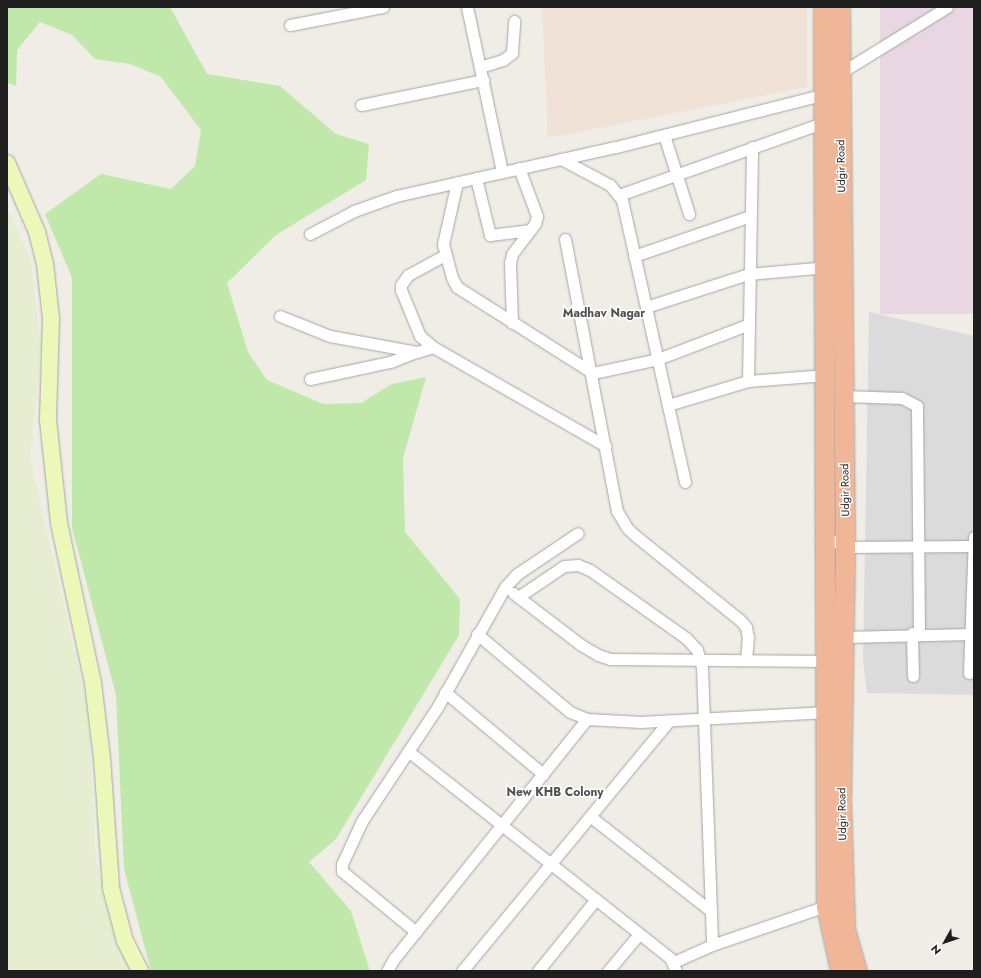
<!DOCTYPE html>
<html>
<head>
<meta charset="utf-8">
<style>
	body { margin:0 }
	#map { position:relative; width:981px; height:978px; overflow:hidden; background:#efede5; font-family:Jost,sans-serif }
	div>[style] { position:absolute }
	.residential>* { inset:0; background:#dcdbdb }
	.industrial>* { inset:0; background:#e8d7e2; transform-origin:0 0 }
	.military>* { inset:0; background:#f1e2d8 }
	.farmland>* { inset:0; background:#e7edd0 }
	.grass>* { inset:0; background:#c1e8ab }
	.roads { filter:drop-shadow(0 0 1px #a5a5a5) drop-shadow(0 0 1px #a5a5a5) }
	.minor>* { height:11px; margin:-5.5px; padding:0 5.5px; transform-origin:5.5px; border-radius:5.5px; background:#fff }
	.secondary>* { height:16px; margin:-8px; padding:0 8px; transform-origin:8px; border-radius:8px; background:#ecf8b9 }
	.trunk>* { height:19px; margin:-9.5px; padding:0 9.5px; transform-origin:9.5px; border-radius:9.5px; background:#f0b698 }
	span { translate:-50% -50%; white-space:nowrap; text-align:center; line-height:1.15; -webkit-text-stroke:3px #fff; paint-order:stroke }
	.street-label { font-size:11px; color:#1e1e1e }
	.neighbourhood-label { font-size:12px; color:#515151; font-weight:700 }
	.frame { position:absolute; inset:0; border:8px solid #1e1e1e; pointer-events:none }
	.north { position:absolute; left:925px; top:922px; width:40px; height:40px; -webkit-text-stroke:3px #fff; paint-order:stroke; rotate:230deg; font-size:11px; font-weight:700; line-height:16px; text-align:center; color:#1e1e1e }
	.north::after { content:''; display:block; margin:auto; width:14px; height:18px; background:#1e1e1e; clip-path:polygon(50% 0,100% 100%,50% 72%,0 100%) }
</style>
</head>
<body>
<div id="map">
	<div class="residential">
		<i style="clip-path:polygon(869px 312px,974px 336px,974px 695px,867px 693px,863px 660px)"></i>
	</div>
	<div class="industrial">
		<i style="left:880px;top:7px;width:94px;height:307px"></i>
	</div>
	<div class="military">
		<i style="clip-path:polygon(542px 7px,807px 7px,807px 87px,548px 138px)"></i>
	</div>
	<div class="farmland">
		<i style="clip-path:polygon(7px 207px,31px 261px,41px 349px,30px 459px,88px 710px,96px 863px,129px 971px,7px 971px)"></i>
	</div>
	<div class="grass">
		<i style="clip-path:polygon(7px 7px,170px 7px,207px 74px,280px 86px,336px 134px,369px 144px,366px 180px,276px 235px,227px 283px,248px 352px,267px 380px,323px 404px,361px 403px,392px 384px,426px 377px,403px 458px,405px 532px,460px 599px,459px 635px,336px 839px,309px 862px,351px 911px,370px 971px,151px 971px,124px 869px,116px 695px,72px 528px,72px 278px,45px 214px,101px 174px,171px 189px,195px 166px,201px 130px,161px 77px,130px 64px,95px 59px,72px 35px,40px 22px,17px 50px,16px 86px,7px 83px)"></i>
	</div>
	<div class="roads">
		<div class="minor">
			<i style="left:467px;top:7px;width:169px;rotate:78deg"></i>
			<i style="left:290px;top:25px;width:95px;rotate:-11deg"></i>
			<i style="left:480px;top:67px;width:24px;rotate:-17deg"></i>
			<i style="left:503px;top:60px;width:11px;rotate:-38deg"></i>
			<i style="left:512px;top:53px;width:32px;rotate:-86deg"></i>
			<i style="left:837px;top:75px;width:129px;rotate:-31.7deg"></i>
			<i style="left:361px;top:105px;width:125px;rotate:-11.6deg"></i>
			<i style="left:664px;top:135px;width:83px;rotate:72.4deg"></i>
			<i style="left:561px;top:159px;width:55px;rotate:28deg"></i>
			<i style="left:610px;top:185px;width:19px;rotate:51deg"></i>
			<i style="left:622px;top:200px;width:289px;rotate:77.4deg"></i>
			<i style="left:476px;top:178px;width:59px;rotate:76.2deg"></i>
			<i style="left:490px;top:235px;width:39px;rotate:-7deg"></i>
			<i style="left:457px;top:182px;width:64px;rotate:102.7deg"></i>
			<i style="left:443px;top:244px;width:35px;rotate:75deg"></i>
			<i style="left:452px;top:278px;width:10px;rotate:61deg"></i>
			<i style="left:457px;top:287px;width:161px;rotate:32.3deg"></i>
			<i style="left:593px;top:373px;width:66px;rotate:-12.2deg"></i>
			<i style="left:658px;top:359px;width:95px;rotate:-20.9deg"></i>
			<i style="left:619px;top:195px;width:219px;rotate:-19.5deg"></i>
			<i style="left:310px;top:234px;width:50px;rotate:-27.6deg"></i>
			<i style="left:354px;top:211px;width:45px;rotate:-19.7deg"></i>
			<i style="left:396px;top:196px;width:225px;rotate:-12.6deg"></i>
			<i style="left:616px;top:147px;width:216px;rotate:-14.2deg"></i>
			<i style="left:565px;top:239px;width:277px;rotate:79.2deg"></i>
			<i style="left:617px;top:511px;width:21px;rotate:59deg"></i>
			<i style="left:628px;top:529px;width:12px;rotate:42deg"></i>
			<i style="left:637px;top:537px;width:132px;rotate:38.9deg"></i>
			<i style="left:740px;top:620px;width:9px;rotate:49deg"></i>
			<i style="left:746px;top:627px;width:10px;rotate:79deg"></i>
			<i style="left:748px;top:637px;width:23px;rotate:95deg"></i>
			<i style="left:445px;top:255px;width:42px;rotate:151.6deg"></i>
			<i style="left:408px;top:275px;width:12px;rotate:125deg"></i>
			<i style="left:401px;top:285px;width:5px;rotate:90deg"></i>
			<i style="left:401px;top:290px;width:50px;rotate:67.6deg"></i>
			<i style="left:420px;top:336px;width:17px;rotate:40deg"></i>
			<i style="left:433px;top:347px;width:199px;rotate:29.8deg"></i>
			<i style="left:634px;top:256px;width:123px;rotate:-19deg"></i>
			<i style="left:646px;top:307px;width:107px;rotate:-17.9deg"></i>
			<i style="left:748px;top:274px;width:80px;rotate:-5deg"></i>
			<i style="left:280px;top:316px;width:54px;rotate:21.8deg"></i>
			<i style="left:330px;top:336px;width:88px;rotate:10.4deg"></i>
			<i style="left:417px;top:352px;width:17px;rotate:-17deg"></i>
			<i style="left:512px;top:323px;width:60px;rotate:-91.9deg"></i>
			<i style="left:510px;top:263px;width:9px;rotate:-77deg"></i>
			<i style="left:512px;top:254px;width:39px;rotate:-53deg"></i>
			<i style="left:535px;top:223px;width:7px;rotate:-74deg"></i>
			<i style="left:537px;top:216px;width:51px;rotate:-110.6deg"></i>
			<i style="left:310px;top:379px;width:82px;rotate:-12deg"></i>
			<i style="left:390px;top:362px;width:28px;rotate:-21deg"></i>
			<i style="left:748px;top:381px;width:234px;rotate:-89deg"></i>
			<i style="left:844px;top:396px;width:58px;rotate:2deg"></i>
			<i style="left:902px;top:398px;width:17px;rotate:28deg"></i>
			<i style="left:917px;top:406px;width:227px;rotate:89.5deg"></i>
			<i style="left:668px;top:405px;width:84px;rotate:-16.7deg"></i>
			<i style="left:748px;top:381px;width:78px;rotate:-4.4deg"></i>
			<i style="left:827px;top:537px;width:21px;rotate:29deg"></i>
			<i style="left:845px;top:547px;width:129px;rotate:-0.4deg"></i>
			<i style="left:513px;top:593px;width:86px;rotate:37.4deg"></i>
			<i style="left:581px;top:645px;width:20px;rotate:30deg"></i>
			<i style="left:598px;top:655px;width:13px;rotate:18deg"></i>
			<i style="left:610px;top:659px;width:217px;rotate:0.5deg"></i>
			<i style="left:518px;top:597px;width:55px;rotate:-34deg"></i>
			<i style="left:564px;top:566px;width:14px;rotate:-4deg"></i>
			<i style="left:578px;top:565px;width:13px;rotate:23deg"></i>
			<i style="left:590px;top:570px;width:118px;rotate:35.3deg"></i>
			<i style="left:686px;top:638px;width:16px;rotate:47deg"></i>
			<i style="left:697px;top:650px;width:18px;rotate:74deg"></i>
			<i style="left:702px;top:667px;width:278px;rotate:87.9deg"></i>
			<i style="left:912px;top:633px;width:43px;rotate:88.7deg"></i>
			<i style="left:477px;top:634px;width:121px;rotate:40deg"></i>
			<i style="left:570px;top:712px;width:18px;rotate:22deg"></i>
			<i style="left:587px;top:719px;width:54px;rotate:3.2deg"></i>
			<i style="left:641px;top:722px;width:186px;rotate:-3.1deg"></i>
			<i style="left:844px;top:637px;width:127px;rotate:-1.4deg"></i>
			<i style="left:969px;top:673px;width:136px;rotate:-87.9deg"></i>
			<i style="left:445px;top:692px;width:128px;rotate:39.9deg"></i>
			<i style="left:408px;top:751px;width:334px;rotate:38.3deg"></i>
			<i style="left:670px;top:958px;width:14px;rotate:65deg"></i>
			<i style="left:591px;top:817px;width:152px;rotate:38.1deg"></i>
			<i style="left:416px;top:932px;width:96px;rotate:-140.5deg"></i>
			<i style="left:342px;top:871px;width:7px;rotate:-90deg"></i>
			<i style="left:342px;top:864px;width:47px;rotate:-65.1deg"></i>
			<i style="left:362px;top:821px;width:138px;rotate:-56.5deg"></i>
			<i style="left:438px;top:706px;width:137px;rotate:-60.6deg"></i>
			<i style="left:505px;top:587px;width:18px;rotate:-47deg"></i>
			<i style="left:517px;top:574px;width:73px;rotate:-33.9deg"></i>
			<i style="left:674px;top:962px;width:42px;rotate:-24.1deg"></i>
			<i style="left:712px;top:945px;width:120px;rotate:-18.9deg"></i>
			<i style="left:387px;top:971px;width:13px;rotate:-61deg"></i>
			<i style="left:393px;top:960px;width:309px;rotate:-51.2deg"></i>
			<i style="left:462px;top:971px;width:325px;rotate:-50.4deg"></i>
			<i style="left:538px;top:971px;width:92px;rotate:-51.1deg"></i>
			<i style="left:608px;top:971px;width:48px;rotate:-50deg"></i>
		</div>
		<div class="secondary">
			<i style="left:7px;top:163px;width:75px;rotate:66.5deg"></i>
			<i style="left:37px;top:232px;width:33px;rotate:76deg"></i>
			<i style="left:45px;top:264px;width:54px;rotate:83.7deg"></i>
			<i style="left:51px;top:318px;width:102px;rotate:91.7deg"></i>
			<i style="left:48px;top:420px;width:104px;rotate:83.9deg"></i>
			<i style="left:59px;top:523px;width:164px;rotate:78deg"></i>
			<i style="left:93px;top:683px;width:76px;rotate:83.2deg"></i>
			<i style="left:102px;top:758px;width:130px;rotate:86deg"></i>
			<i style="left:111px;top:888px;width:55px;rotate:75.2deg"></i>
			<i style="left:125px;top:941px;width:34px;rotate:63deg"></i>
		</div>
		<div class="trunk">
			<i style="left:823px;top:7px;width:899px;rotate:89.81deg"></i>
			<i style="left:826px;top:906px;width:66px;rotate:77.8deg"></i>
			<i style="left:840px;top:7px;width:540px;rotate:89.47deg"></i>
			<i style="left:845px;top:547px;width:253px;rotate:90.9deg"></i>
			<i style="left:841px;top:800px;width:129px;rotate:88.2deg"></i>
			<i style="left:845px;top:929px;width:44px;rotate:74.1deg"></i>
		</div>
	</div>
	<div class="street-label">
		<span style="left:841px;top:166px;rotate:-91deg">Udgir Road</span>
		<span style="left:845px;top:490px;rotate:-91deg">Udgir Road</span>
		<span style="left:842px;top:814px;rotate:-91deg">Udgir Road</span>
	</div>
	<div class="neighbourhood-label">
		<span style="left:604px;top:314px">Madhav Nagar</span>
		<span style="left:555px;top:793px">New KHB Colony</span>
	</div>
	<div class="frame"></div>
	<div class="north">N</div>
</div>
</body>
</html>
